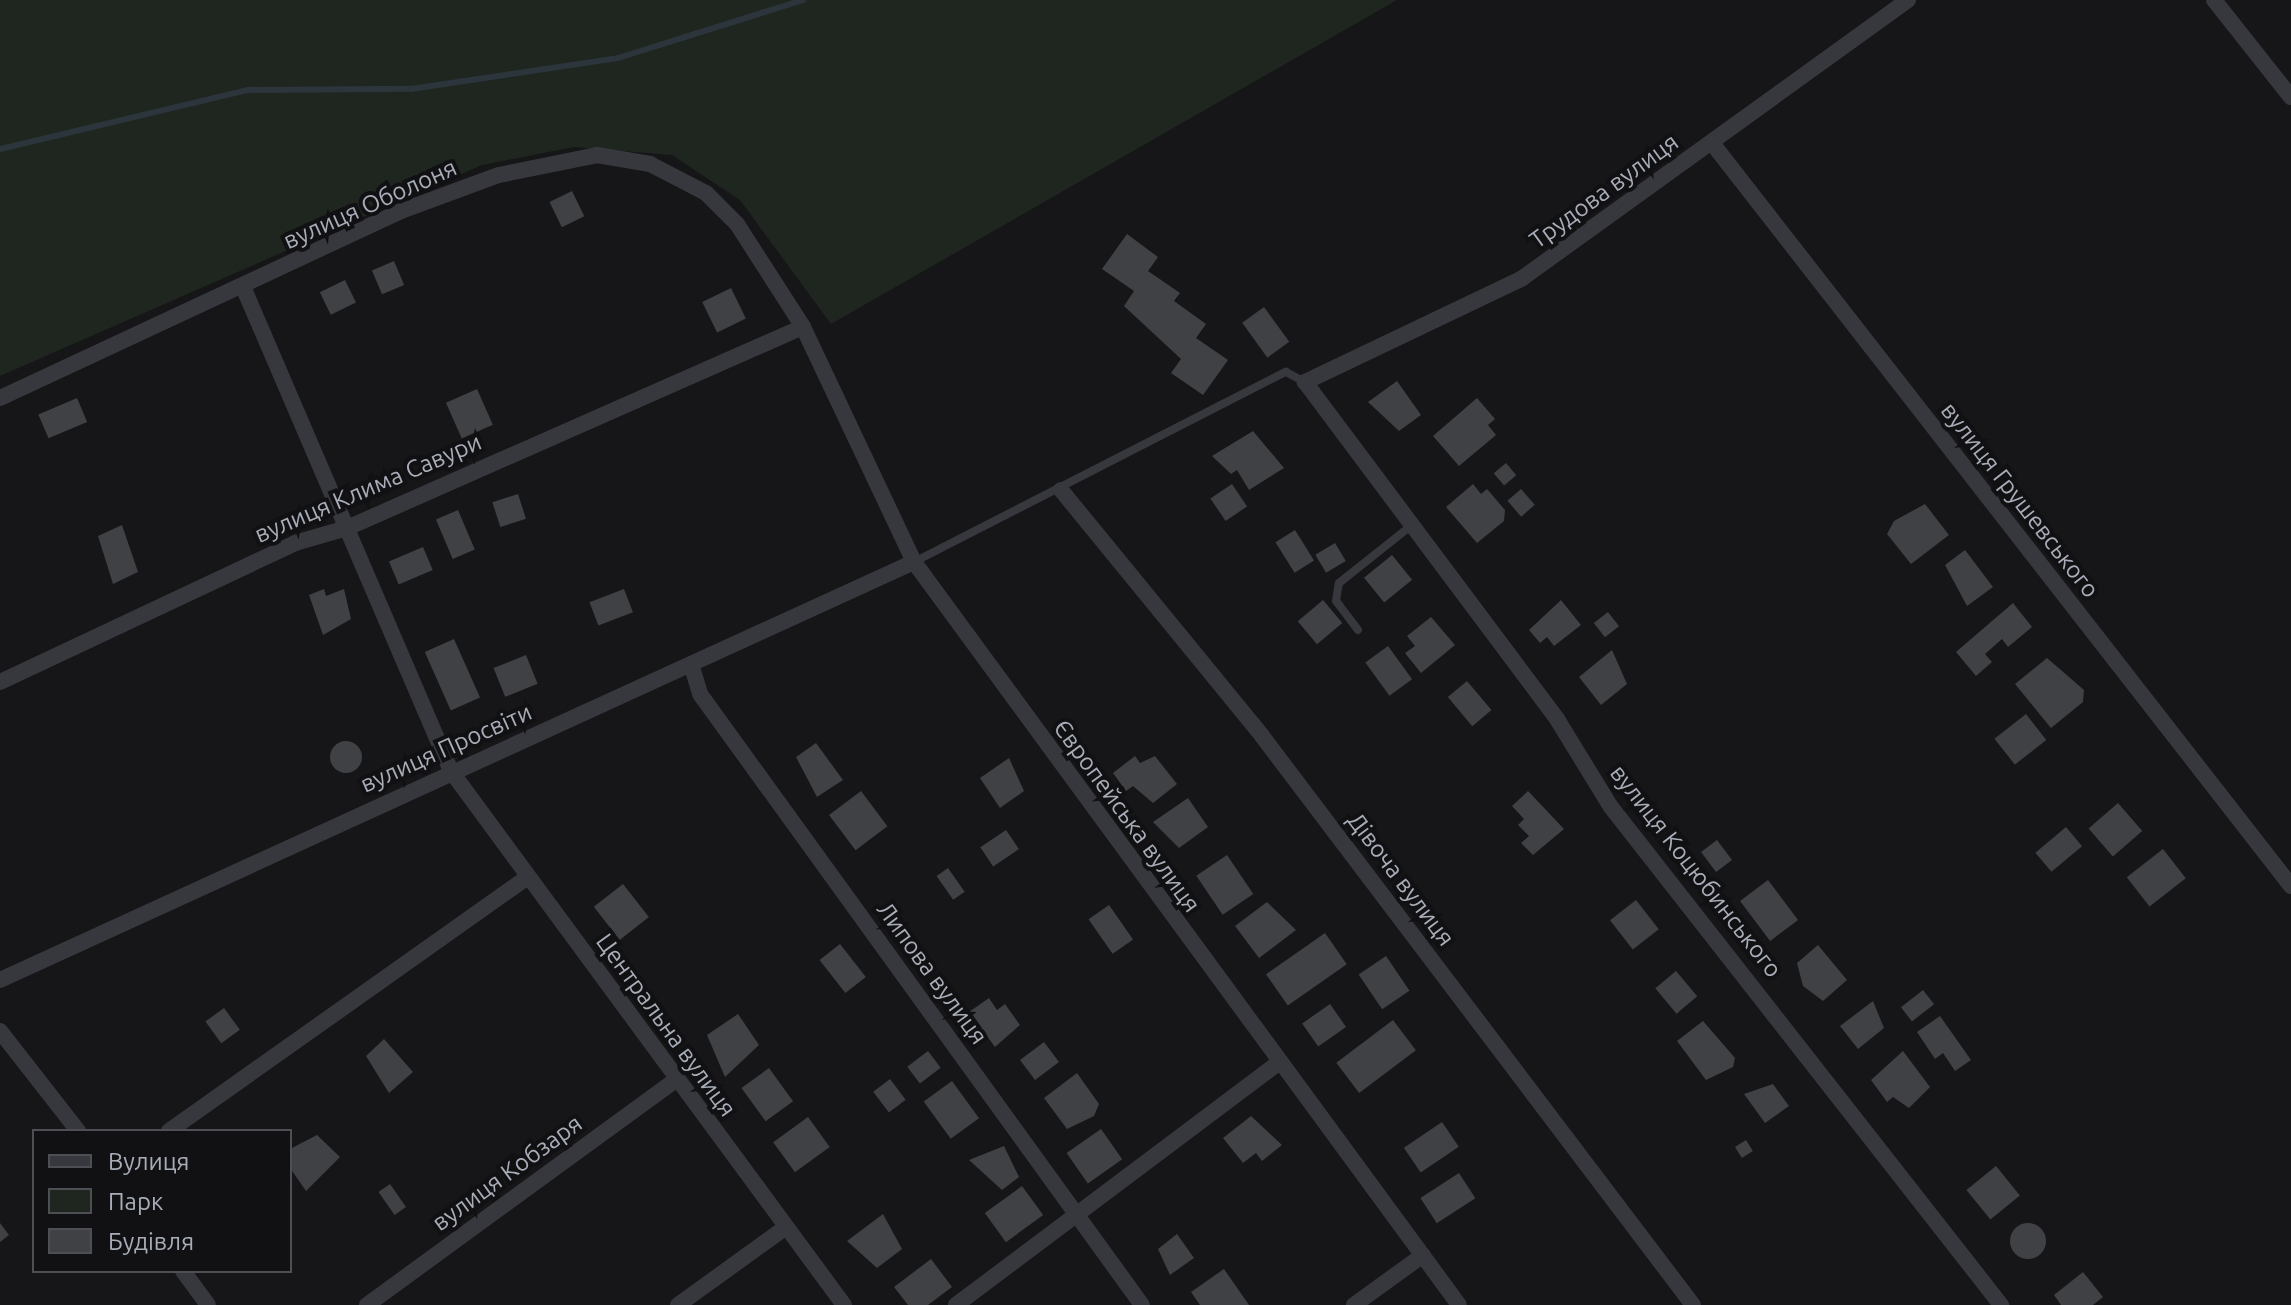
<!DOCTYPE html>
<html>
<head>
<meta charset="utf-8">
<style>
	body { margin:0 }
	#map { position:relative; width:2291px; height:1305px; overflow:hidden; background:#161618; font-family:Ubuntu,sans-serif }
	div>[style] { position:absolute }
	.green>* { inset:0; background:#1e261f }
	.stream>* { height:6px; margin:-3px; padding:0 3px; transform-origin:3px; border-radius:3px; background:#2c353c }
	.building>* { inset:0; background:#404145; transform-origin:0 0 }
	.round { border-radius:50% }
	.service>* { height:8px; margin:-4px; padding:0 4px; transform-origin:4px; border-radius:4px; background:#37383d }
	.minor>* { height:16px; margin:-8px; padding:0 8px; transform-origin:8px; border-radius:8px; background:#37383d }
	span { translate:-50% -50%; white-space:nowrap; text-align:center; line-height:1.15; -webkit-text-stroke:8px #111113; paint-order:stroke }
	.street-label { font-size:24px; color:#a8adb8 }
	.legend { position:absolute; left:32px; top:1129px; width:260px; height:144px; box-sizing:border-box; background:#111113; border:2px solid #4d4f55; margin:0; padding:10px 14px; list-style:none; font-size:24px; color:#a8adb8 }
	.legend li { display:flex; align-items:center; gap:16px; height:40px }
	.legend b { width:40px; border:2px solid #4d4f55 }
</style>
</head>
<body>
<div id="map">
	<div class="green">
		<i style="clip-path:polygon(0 0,1397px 0,831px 324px,740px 200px,672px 155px,574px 147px,482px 165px,0 376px)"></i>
	</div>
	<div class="stream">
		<i style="left:0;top:149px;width:255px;rotate:-13.4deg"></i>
		<i style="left:248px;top:90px;width:163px;rotate:-0.4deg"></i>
		<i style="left:411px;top:89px;width:209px;rotate:-8.5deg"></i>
		<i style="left:618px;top:58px;width:194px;rotate:-17.4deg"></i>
	</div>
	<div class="building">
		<i style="left:572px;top:191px;width:28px;height:25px;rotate:64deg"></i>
		<i style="clip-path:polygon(1127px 234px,1158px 257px,1148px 271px,1180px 293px,1174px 301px,1206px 324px,1196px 338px,1228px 360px,1203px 395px,1171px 373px,1181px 359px,1124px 306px,1134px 291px,1102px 269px)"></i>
		<i style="left:394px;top:261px;width:26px;height:24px;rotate:67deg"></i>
		<i style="left:345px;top:280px;width:25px;height:28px;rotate:64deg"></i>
		<i style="left:731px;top:288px;width:34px;height:32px;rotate:64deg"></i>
		<i style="left:1264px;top:307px;width:43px;height:27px;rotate:54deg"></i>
		<i style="clip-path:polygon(1397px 381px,1421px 415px,1399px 431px,1368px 402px)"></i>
		<i style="left:477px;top:389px;width:39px;height:34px;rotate:66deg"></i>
		<i style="left:77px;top:398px;width:26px;height:42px;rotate:67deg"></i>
		<i style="clip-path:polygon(1477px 398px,1495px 419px,1488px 425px,1496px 435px,1459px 466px,1433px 436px)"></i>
		<i style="clip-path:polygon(1253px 431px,1284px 468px,1249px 490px,1237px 470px,1231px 474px,1212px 456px)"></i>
		<i style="left:1506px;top:463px;width:16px;height:16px;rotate:50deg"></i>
		<i style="left:1232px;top:484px;width:27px;height:26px;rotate:56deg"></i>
		<i style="clip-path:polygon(1473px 484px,1481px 494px,1487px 489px,1505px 510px,1504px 521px,1477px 543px,1446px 507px)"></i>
		<i style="left:1521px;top:489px;width:21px;height:18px;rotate:49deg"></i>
		<i style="left:518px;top:494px;width:26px;height:27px;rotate:72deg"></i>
		<i style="clip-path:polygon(1925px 504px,1949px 535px,1911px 564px,1887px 534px,1894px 521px)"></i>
		<i style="left:458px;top:510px;width:43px;height:24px;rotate:67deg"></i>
		<i style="clip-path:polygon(122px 525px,138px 572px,113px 584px,98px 536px)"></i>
		<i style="left:1295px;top:530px;width:36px;height:23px;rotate:58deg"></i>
		<i style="left:1335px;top:543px;width:21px;height:23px;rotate:59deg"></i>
		<i style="left:423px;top:547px;width:25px;height:37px;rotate:67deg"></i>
		<i style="clip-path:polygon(1965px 550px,1993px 587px,1967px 606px,1945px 565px)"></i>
		<i style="left:1392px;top:555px;width:32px;height:36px;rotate:51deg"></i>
		<i style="clip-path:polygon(324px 589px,326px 596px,344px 589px,351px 619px,323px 635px,309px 595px)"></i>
		<i style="left:624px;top:589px;width:25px;height:37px;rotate:69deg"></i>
		<i style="left:1323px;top:600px;width:30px;height:33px;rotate:50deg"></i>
		<i style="clip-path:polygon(1561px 600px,1581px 625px,1554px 646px,1547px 637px,1540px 643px,1529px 630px)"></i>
		<i style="clip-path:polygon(2013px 603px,2032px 627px,2008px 647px,2002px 639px,1985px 654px,1992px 662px,1976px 676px,1956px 652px)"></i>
		<i style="left:1608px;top:612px;width:18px;height:18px;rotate:52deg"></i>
		<i style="clip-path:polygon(1431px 617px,1455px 645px,1421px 673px,1405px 653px,1415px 646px,1407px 636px)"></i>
		<i style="left:454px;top:639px;width:64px;height:32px;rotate:66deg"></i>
		<i style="left:1388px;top:646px;width:41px;height:28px;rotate:54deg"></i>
		<i style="clip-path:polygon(1612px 650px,1627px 684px,1601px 705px,1579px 677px)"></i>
		<i style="left:526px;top:655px;width:31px;height:35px;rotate:68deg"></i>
		<i style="clip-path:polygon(2047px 658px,2084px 690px,2083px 702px,2051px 728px,2015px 684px)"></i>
		<i style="left:1467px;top:681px;width:38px;height:25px;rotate:50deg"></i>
		<i style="left:2026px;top:714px;width:33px;height:40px;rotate:52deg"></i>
		<i class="round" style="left:330px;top:741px;width:32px;height:32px"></i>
		<i style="clip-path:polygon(816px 743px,843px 780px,817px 797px,796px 757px)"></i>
		<i style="clip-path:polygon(1135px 756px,1140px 763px,1155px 756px,1177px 784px,1153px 803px,1133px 786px,1126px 791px,1113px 773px)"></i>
		<i style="clip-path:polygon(1009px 758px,1024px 791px,1000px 808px,980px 778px)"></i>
		<i style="left:861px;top:791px;width:44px;height:40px;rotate:53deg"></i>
		<i style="clip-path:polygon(1528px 791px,1564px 829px,1533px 855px,1521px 843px,1529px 836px,1518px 825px,1524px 819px,1512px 806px)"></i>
		<i style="clip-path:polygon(1188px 798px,1208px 827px,1179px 848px,1153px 822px)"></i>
		<i style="left:2118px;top:803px;width:37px;height:39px;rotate:49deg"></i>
		<i style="left:2066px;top:827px;width:25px;height:40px;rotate:50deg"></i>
		<i style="left:1006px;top:830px;width:23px;height:31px;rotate:56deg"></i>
		<i style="left:1717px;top:840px;width:25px;height:20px;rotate:53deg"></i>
		<i style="left:2163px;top:849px;width:37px;height:46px;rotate:52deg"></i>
		<i style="left:1227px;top:855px;width:47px;height:37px;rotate:56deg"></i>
		<i style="left:948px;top:868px;width:29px;height:14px;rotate:55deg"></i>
		<i style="left:1768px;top:880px;width:50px;height:35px;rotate:53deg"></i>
		<i style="left:623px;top:884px;width:42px;height:37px;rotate:52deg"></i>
		<i style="left:1636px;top:900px;width:37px;height:33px;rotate:52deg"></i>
		<i style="clip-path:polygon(1267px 902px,1296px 930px,1259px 958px,1235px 926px)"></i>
		<i style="left:1109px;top:905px;width:42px;height:25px;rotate:55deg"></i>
		<i style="left:1325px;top:933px;width:38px;height:72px;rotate:55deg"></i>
		<i style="left:840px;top:944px;width:42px;height:26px;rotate:52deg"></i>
		<i style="clip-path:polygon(1818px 945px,1847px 980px,1823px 1001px,1803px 986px,1797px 963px)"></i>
		<i style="left:1386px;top:956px;width:42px;height:33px;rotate:56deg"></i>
		<i style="left:1676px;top:971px;width:33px;height:27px;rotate:50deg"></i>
		<i style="left:1923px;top:990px;width:18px;height:28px;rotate:52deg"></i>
		<i style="clip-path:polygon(989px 998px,997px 1010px,1005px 1004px,1020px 1025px,995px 1047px,969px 1012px)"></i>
		<i style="clip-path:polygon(1873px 1001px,1884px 1028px,1858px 1049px,1840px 1026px)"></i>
		<i style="left:1330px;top:1004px;width:28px;height:34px;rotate:55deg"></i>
		<i style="left:224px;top:1008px;width:27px;height:23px;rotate:54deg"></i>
		<i style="clip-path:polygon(738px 1014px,759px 1045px,725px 1077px,707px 1035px)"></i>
		<i style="clip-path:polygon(1940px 1016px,1971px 1060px,1955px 1071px,1943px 1053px,1935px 1059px,1917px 1032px)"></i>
		<i style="left:1393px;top:1020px;width:38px;height:71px;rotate:53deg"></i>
		<i style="clip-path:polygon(1703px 1021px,1735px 1058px,1733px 1067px,1706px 1080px,1677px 1041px)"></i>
		<i style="clip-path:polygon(384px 1039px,413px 1072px,389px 1093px,366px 1056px)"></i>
		<i style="left:1044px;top:1042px;width:25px;height:30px;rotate:53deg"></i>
		<i style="left:928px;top:1051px;width:21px;height:26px;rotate:53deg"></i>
		<i style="clip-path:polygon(1903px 1051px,1930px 1087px,1909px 1108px,1893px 1097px,1887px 1102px,1871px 1080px)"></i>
		<i style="left:769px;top:1068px;width:41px;height:34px;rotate:54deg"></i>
		<i style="clip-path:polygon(1077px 1073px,1099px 1104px,1094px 1116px,1067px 1129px,1044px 1098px)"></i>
		<i style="left:890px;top:1079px;width:26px;height:21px;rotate:53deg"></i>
		<i style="left:952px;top:1081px;width:46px;height:35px;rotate:54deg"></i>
		<i style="clip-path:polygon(1773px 1084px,1789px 1106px,1765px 1123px,1744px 1094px)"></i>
		<i style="clip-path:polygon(1251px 1116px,1282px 1145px,1262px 1161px,1256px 1153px,1243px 1163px,1223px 1138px)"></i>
		<i style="left:808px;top:1117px;width:37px;height:43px;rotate:54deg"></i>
		<i style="left:1442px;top:1122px;width:30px;height:46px;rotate:56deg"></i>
		<i style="left:1101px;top:1129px;width:37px;height:42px;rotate:55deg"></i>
		<i style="clip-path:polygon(317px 1135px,340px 1157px,306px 1191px,290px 1168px,290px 1149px)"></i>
		<i style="left:1746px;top:1140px;width:13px;height:13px;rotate:58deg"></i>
		<i style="clip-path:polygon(1004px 1146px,1019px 1177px,1002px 1190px,969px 1160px)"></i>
		<i style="left:1996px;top:1166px;width:38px;height:38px;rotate:51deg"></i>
		<i style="left:1459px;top:1173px;width:30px;height:46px;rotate:57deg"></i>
		<i style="left:390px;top:1184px;width:28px;height:14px;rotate:55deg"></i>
		<i style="left:1022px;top:1186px;width:36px;height:46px;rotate:54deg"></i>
		<i style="clip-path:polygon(883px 1214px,902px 1249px,877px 1268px,847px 1241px)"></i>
		<i class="round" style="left:2010px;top:1223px;width:36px;height:36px"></i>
		<i style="clip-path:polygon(0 1223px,9px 1235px,0 1242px)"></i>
		<i style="clip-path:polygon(1177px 1234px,1194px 1258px,1170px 1275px,1158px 1249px)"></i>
		<i style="clip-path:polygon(931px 1259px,952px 1287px,928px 1305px,908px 1305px,894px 1287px)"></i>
		<i style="clip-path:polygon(1224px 1269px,1249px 1305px,1200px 1305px,1191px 1292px)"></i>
		<i style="clip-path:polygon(2083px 1272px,2103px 1297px,2093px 1305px,2061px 1305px,2054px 1295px)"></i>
	</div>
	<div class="service">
		<i style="left:914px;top:562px;width:418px;rotate:-27.1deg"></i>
		<i style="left:1286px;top:372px;width:21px;rotate:28deg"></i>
		<i style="left:1358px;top:630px;width:36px;rotate:-127deg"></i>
		<i style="left:1336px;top:601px;width:18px;rotate:-81deg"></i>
		<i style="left:1339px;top:583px;width:93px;rotate:-38.5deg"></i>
	</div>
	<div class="minor">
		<i style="left:1908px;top:0;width:475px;rotate:144.2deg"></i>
		<i style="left:1523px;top:278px;width:242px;rotate:154.5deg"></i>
		<i style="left:1305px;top:382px;width:421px;rotate:53.2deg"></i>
		<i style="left:1557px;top:719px;width:103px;rotate:58.5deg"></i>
		<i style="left:1611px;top:807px;width:633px;rotate:51.93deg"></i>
		<i style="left:2214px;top:0;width:124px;rotate:51.6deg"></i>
		<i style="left:1712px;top:143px;width:942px;rotate:52.07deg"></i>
		<i style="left:244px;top:289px;width:525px;rotate:66.76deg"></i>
		<i style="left:451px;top:771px;width:663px;rotate:53.65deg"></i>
		<i style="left:0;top:398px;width:442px;rotate:-25deg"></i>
		<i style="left:401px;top:211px;width:104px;rotate:-20.2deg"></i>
		<i style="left:499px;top:175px;width:100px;rotate:-11.5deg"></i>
		<i style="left:597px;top:155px;width:54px;rotate:9.6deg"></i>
		<i style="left:650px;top:164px;width:63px;rotate:27.4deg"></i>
		<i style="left:706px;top:193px;width:44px;rotate:45deg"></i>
		<i style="left:737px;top:224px;width:122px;rotate:57.3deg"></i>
		<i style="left:803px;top:327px;width:260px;rotate:64.7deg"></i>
		<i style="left:914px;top:562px;width:921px;rotate:53.74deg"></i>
		<i style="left:1061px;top:490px;width:318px;rotate:50.7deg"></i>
		<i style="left:1262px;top:736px;width:714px;rotate:52.86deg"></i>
		<i style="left:691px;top:664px;width:31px;rotate:73deg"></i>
		<i style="left:700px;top:694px;width:754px;rotate:54.12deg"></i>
		<i style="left:0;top:682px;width:326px;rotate:-25.2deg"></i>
		<i style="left:295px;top:543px;width:54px;rotate:-16.1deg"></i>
		<i style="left:347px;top:528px;width:498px;rotate:-23.8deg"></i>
		<i style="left:0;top:980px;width:1005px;rotate:-24.58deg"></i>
		<i style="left:0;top:1031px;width:127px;rotate:52deg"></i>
		<i style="left:169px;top:1131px;width:440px;rotate:-35.3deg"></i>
		<i style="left:183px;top:1271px;width:42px;rotate:53.7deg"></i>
		<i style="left:367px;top:1305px;width:382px;rotate:-36.1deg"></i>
		<i style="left:678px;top:1305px;width:133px;rotate:-35.8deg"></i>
		<i style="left:956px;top:1305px;width:401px;rotate:-36.9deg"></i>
		<i style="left:1354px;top:1305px;width:85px;rotate:-35.9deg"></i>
	</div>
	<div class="street-label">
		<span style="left:1604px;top:191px;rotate:-36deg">Трудова вулиця</span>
		<span style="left:370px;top:204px;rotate:-24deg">вулиця Оболоня</span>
		<span style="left:368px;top:488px;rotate:-23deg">вулиця Клима Савури</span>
		<span style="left:2020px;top:500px;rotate:52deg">вулиця Грушевського</span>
		<span style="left:446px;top:748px;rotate:-24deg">вулиця Просвіти</span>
		<span style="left:1127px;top:816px;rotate:54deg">Європейська вулиця</span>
		<span style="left:1696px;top:871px;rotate:52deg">вулиця Коцюбинського</span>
		<span style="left:1401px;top:879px;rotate:53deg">Дівоча вулиця</span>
		<span style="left:932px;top:973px;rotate:54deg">Липова вулиця</span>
		<span style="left:666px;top:1025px;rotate:54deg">Центральна вулиця</span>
		<span style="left:507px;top:1173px;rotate:-36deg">вулиця Кобзаря</span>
	</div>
	<ul class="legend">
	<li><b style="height:10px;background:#37383d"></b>Вулиця</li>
	<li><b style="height:22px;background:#1e261f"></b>Парк</li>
	<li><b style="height:22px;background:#404145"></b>Будівля</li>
	</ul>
</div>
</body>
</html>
